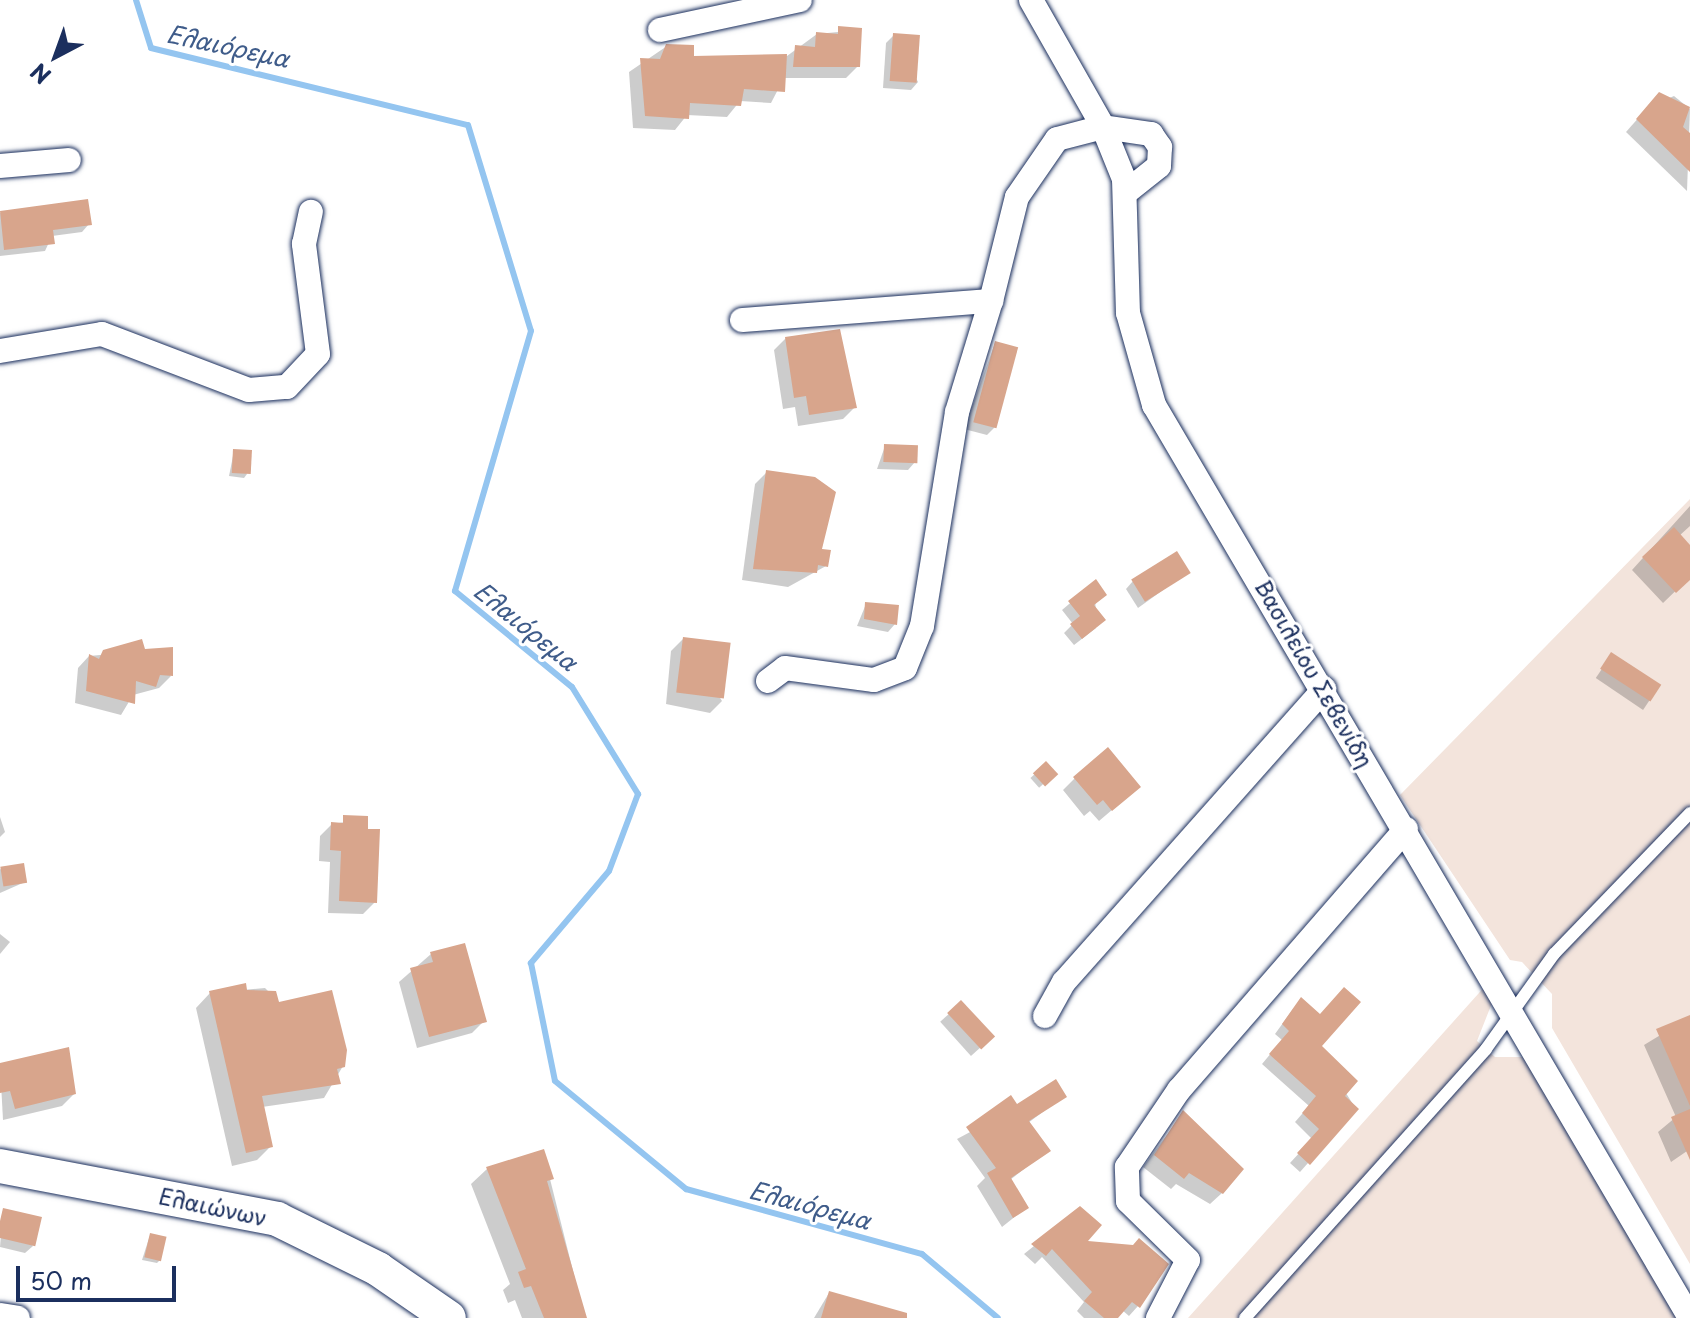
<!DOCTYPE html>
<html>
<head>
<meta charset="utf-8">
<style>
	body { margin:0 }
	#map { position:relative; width:1690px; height:1318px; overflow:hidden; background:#fff; font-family:"Playpen Sans",sans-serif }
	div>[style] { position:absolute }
	.built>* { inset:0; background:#f3e4dc }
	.shadow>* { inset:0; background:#0003; transform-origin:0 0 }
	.stream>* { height:6px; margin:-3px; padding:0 3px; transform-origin:3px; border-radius:3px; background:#94c5f0 }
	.building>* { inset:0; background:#d8a58c; transform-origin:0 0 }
	.roads { filter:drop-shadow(0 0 2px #1b2f5e) drop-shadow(0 0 2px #1b2f5e) }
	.lane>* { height:12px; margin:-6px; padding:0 6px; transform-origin:6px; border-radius:6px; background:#fff }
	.street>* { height:24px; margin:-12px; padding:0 12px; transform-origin:12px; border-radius:12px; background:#fff }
	.secondary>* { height:34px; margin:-17px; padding:0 17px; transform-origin:17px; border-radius:17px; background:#fff }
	span { translate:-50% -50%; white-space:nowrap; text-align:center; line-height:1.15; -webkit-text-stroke:6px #fff; paint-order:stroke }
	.street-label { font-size:22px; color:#1b2f5e }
	.water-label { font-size:24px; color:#3f5c8a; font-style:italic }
	.north { position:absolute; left:16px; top:16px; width:80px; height:80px; -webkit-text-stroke:6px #fff; paint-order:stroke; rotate:221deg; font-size:22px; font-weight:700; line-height:32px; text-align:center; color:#1b2f5e }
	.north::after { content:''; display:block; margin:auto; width:28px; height:36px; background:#1b2f5e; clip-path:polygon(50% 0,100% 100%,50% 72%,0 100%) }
	.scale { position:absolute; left:16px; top:1266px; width:160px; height:36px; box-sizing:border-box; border:4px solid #1b2f5e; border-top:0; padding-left:10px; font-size:24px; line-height:28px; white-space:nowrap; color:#1b2f5e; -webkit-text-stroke:6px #fff; paint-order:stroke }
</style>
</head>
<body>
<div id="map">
	<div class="built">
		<i style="clip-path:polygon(1690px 499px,1690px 1264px,1552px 1028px,1552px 994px,1522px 962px,1510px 960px,1400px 795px)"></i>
		<i style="clip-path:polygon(1487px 984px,1492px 1003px,1477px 1041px,1495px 1057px,1523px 1057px,1677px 1318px,1188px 1318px)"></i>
	</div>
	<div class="shadow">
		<i style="clip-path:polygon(859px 30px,858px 66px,846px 78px,784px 78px,771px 103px,740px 101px,727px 117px,687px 115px,675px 130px,633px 128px,629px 72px,667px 46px,692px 58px,787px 56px,817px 34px)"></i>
		<i style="clip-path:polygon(894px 35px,918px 82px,911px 90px,883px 88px,886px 43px)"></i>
		<i style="clip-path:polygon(1674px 96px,1690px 109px,1687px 191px,1626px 132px,1648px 107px)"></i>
		<i style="clip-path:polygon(86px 202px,89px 224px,82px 232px,52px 236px,45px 251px,0 256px,0 213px)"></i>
		<i style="clip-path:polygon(786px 338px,855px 407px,843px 419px,798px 426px,795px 407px,783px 409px,774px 350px)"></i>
		<i style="clip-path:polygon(995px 343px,995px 427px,987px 435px,964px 429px)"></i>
		<i style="clip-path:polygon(885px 446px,915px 462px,908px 470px,877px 469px)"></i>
		<i style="clip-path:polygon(234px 451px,247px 474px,244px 478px,229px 476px)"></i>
		<i style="clip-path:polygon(767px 472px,826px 566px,788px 587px,742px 580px,755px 484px)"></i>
		<i style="clip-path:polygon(1690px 506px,1690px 526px,1679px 536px,1690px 548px,1690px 577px,1663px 603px,1632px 570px)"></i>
		<i style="clip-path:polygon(1188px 572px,1138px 608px,1126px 589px,1133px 581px)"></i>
		<i style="clip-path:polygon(1095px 582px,1096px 628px,1074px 645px,1064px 633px,1073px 624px,1062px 610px)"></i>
		<i style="clip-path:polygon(866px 604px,895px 624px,888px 632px,857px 626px)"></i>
		<i style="clip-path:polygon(683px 639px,722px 701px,710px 713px,666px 704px,671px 651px)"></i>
		<i style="clip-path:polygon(144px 651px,171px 676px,159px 688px,133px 695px,121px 715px,75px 703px,78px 668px,89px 656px)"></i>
		<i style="left:1612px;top:654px;width:57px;height:29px;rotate:34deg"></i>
		<i style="left:1046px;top:764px;width:13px;height:21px;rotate:48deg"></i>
		<i style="clip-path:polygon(1075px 778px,1126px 798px,1099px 821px,1090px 811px,1084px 816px,1063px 790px)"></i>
		<i style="clip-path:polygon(0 817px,5px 832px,0 837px)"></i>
		<i style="clip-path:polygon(366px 819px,375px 902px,363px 914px,328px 913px,330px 862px,319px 861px,320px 836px,332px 824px)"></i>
		<i style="clip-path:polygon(0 869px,25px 882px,0 893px)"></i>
		<i style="clip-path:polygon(0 934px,10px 942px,0 954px)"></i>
		<i style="clip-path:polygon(431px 954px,484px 1021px,472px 1033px,417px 1048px,399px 982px)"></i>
		<i style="clip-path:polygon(265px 988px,343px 1066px,324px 1098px,262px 1107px,271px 1146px,257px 1160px,232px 1166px,196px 1008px,210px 993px)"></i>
		<i style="left:961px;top:1003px;width:46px;height:28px;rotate:48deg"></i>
		<i style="clip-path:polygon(1293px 1009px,1356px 1109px,1300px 1172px,1290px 1163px,1312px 1139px,1295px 1122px,1309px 1106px,1262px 1064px,1282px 1040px,1275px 1034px)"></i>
		<i style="clip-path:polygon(1690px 1017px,1690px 1149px,1671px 1162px,1658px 1132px,1676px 1117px,1644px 1045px)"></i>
		<i style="clip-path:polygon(0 1065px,74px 1094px,62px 1106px,3px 1120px)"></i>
		<i style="clip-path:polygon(1064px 1096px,1028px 1123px,1048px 1150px,1010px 1180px,1026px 1208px,1002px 1227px,977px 1186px,985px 1178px,957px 1139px,1017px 1107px)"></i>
		<i style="clip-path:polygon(1183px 1113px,1222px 1193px,1210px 1204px,1176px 1184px,1171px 1189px,1143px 1167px)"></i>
		<i style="clip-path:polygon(543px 1151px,584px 1315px,581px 1318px,522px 1318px,515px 1300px,508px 1303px,503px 1290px,510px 1284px,471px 1184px,487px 1169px)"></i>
		<i style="clip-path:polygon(1080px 1209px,1083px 1243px,1134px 1247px,1138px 1306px,1129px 1316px,1122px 1310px,1115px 1318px,1084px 1318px,1077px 1311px,1084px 1302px,1042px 1257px,1035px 1264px,1024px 1254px)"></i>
		<i style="clip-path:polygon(3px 1210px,33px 1246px,25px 1253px,0 1247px)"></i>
		<i style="clip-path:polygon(150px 1235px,160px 1260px,157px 1263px,142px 1260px)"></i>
		<i style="clip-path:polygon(829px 1293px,899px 1318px,814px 1318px)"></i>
	</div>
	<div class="stream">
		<i style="left:136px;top:0;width:50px;rotate:72.6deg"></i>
		<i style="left:151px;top:48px;width:326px;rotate:13.7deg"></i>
		<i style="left:468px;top:125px;width:215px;rotate:73deg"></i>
		<i style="left:531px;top:331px;width:271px;rotate:106.3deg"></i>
		<i style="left:455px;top:591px;width:151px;rotate:39.4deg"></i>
		<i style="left:572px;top:687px;width:126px;rotate:58.3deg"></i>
		<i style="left:638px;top:794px;width:82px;rotate:110.6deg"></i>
		<i style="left:609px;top:871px;width:121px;rotate:130.3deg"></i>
		<i style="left:531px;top:963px;width:120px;rotate:78.5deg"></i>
		<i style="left:555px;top:1081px;width:170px;rotate:39.5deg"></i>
		<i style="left:686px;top:1189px;width:245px;rotate:15.4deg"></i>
		<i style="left:922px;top:1254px;width:99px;rotate:40.1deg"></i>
	</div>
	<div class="building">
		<i style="clip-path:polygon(838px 26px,862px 28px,860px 67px,793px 67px,795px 45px,815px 47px,816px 32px,838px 34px)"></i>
		<i style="left:893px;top:33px;width:27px;height:48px;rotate:4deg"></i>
		<i style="clip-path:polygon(666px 44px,694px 45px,694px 56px,787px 54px,785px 92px,744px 89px,741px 106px,690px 103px,689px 119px,645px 116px,640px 58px,660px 59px)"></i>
		<i style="clip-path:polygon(1659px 92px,1690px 107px,1683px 127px,1690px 133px,1690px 172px,1636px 119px)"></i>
		<i style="clip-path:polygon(88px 199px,92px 225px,53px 230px,55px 244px,4px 250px,0 211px)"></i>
		<i style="clip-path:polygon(840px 329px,857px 408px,809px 415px,806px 396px,794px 398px,785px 337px)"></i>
		<i style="left:995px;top:341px;width:24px;height:84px;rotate:15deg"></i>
		<i style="left:884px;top:444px;width:34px;height:18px;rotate:2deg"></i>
		<i style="left:233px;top:449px;width:19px;height:24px;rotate:3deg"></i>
		<i style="clip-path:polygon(766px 470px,815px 477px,836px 492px,822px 549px,831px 550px,828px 567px,818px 565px,817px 573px,753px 569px)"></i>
		<i style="clip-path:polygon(1674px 527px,1690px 545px,1690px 580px,1676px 593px,1642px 557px)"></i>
		<i style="left:1177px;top:551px;width:26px;height:54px;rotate:58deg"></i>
		<i style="clip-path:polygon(1096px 579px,1107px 595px,1094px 605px,1106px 620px,1082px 639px,1070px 624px,1080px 616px,1068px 601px)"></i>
		<i style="clip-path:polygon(865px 602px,899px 605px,897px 625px,864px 619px)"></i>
		<i style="left:683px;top:637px;width:48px;height:56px;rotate:7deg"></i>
		<i style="clip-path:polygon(142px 639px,145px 649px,173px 647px,173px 676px,160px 675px,156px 687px,136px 681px,135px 704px,86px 691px,89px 654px,99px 659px,103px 650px)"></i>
		<i style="left:1611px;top:652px;width:60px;height:20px;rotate:33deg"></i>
		<i style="clip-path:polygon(1108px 747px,1141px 787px,1112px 811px,1103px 800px,1097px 805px,1073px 777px)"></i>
		<i style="left:1046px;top:761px;width:18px;height:18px;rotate:47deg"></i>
		<i style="clip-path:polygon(343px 815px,368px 816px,368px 829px,380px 829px,377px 903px,339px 901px,341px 851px,330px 850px,331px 822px,343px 823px)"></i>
		<i style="left:24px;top:863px;width:20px;height:24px;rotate:81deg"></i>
		<i style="clip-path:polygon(465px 943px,487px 1022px,429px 1037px,410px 968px,433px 962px,430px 952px)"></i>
		<i style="clip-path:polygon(246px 983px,247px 990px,276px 991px,279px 1002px,332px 990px,347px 1050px,345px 1067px,337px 1069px,341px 1084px,262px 1096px,273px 1147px,246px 1153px,209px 991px)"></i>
		<i style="clip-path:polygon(1344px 987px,1361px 1002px,1322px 1046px,1358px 1081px,1345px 1096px,1359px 1109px,1310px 1165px,1297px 1153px,1319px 1129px,1302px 1113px,1316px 1096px,1269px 1054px,1289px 1031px,1282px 1024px,1301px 997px,1320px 1014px)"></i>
		<i style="left:961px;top:1000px;width:50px;height:19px;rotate:47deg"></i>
		<i style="clip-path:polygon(1690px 1015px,1690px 1106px,1656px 1029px)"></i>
		<i style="clip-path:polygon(69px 1047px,76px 1094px,15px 1109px,10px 1091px,0 1093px,0 1063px)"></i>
		<i style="clip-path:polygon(1056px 1079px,1067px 1097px,1029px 1121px,1051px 1151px,1011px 1178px,1029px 1208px,1013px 1218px,987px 1173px,996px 1168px,966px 1127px,1011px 1095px,1017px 1104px)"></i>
		<i style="clip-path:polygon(1690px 1109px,1690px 1160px,1671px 1117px)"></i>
		<i style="clip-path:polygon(1183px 1110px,1244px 1169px,1223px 1194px,1189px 1173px,1184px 1179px,1154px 1155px)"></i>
		<i style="clip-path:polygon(544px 1149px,554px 1179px,547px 1181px,587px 1318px,544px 1318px,531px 1286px,524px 1288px,518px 1272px,526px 1269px,486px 1167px)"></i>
		<i style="clip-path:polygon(1080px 1206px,1102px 1225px,1088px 1241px,1133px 1245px,1139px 1238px,1169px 1264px,1140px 1308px,1132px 1302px,1118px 1318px,1104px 1318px,1084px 1301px,1092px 1292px,1052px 1249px,1046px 1256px,1031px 1244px)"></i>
		<i style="left:3px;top:1208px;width:40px;height:30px;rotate:13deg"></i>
		<i style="left:150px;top:1233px;width:17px;height:25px;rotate:13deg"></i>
		<i style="clip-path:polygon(829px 1291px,907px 1313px,907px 1318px,821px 1318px)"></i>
	</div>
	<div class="roads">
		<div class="lane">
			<i style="left:1245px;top:1318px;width:361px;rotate:-48.1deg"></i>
			<i style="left:1486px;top:1049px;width:117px;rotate:-54.4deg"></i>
			<i style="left:1554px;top:954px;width:196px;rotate:-46deg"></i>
		</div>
		<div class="street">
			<i style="left:1031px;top:0;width:146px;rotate:60.4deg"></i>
			<i style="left:1103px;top:127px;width:56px;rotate:68deg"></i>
			<i style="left:1124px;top:179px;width:134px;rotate:88.3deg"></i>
			<i style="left:1128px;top:313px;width:96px;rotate:74.2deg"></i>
			<i style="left:1154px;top:405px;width:1059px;rotate:59.58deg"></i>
			<i style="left:660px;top:30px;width:143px;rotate:-12.1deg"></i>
			<i style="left:0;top:166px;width:69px;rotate:-5deg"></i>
			<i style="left:742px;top:320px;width:250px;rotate:-4.4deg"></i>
			<i style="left:991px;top:301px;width:107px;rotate:-76deg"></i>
			<i style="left:1017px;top:197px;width:70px;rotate:-55.4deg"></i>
			<i style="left:1057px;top:139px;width:48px;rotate:-14.6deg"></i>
			<i style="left:1103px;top:127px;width:49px;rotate:8.3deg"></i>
			<i style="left:1151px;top:134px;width:16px;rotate:55deg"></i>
			<i style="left:1160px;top:147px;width:19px;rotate:93deg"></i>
			<i style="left:1159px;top:166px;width:43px;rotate:141.5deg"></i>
			<i style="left:0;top:351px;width:103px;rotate:-9.5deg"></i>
			<i style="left:102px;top:334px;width:157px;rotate:20.9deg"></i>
			<i style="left:249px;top:390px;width:38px;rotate:-5deg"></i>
			<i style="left:287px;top:387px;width:45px;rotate:-46.8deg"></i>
			<i style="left:318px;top:354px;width:111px;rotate:-97.3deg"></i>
			<i style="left:304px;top:244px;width:33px;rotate:-78deg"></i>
			<i style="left:768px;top:681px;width:21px;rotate:-37deg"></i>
			<i style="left:785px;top:668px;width:90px;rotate:7.7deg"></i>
			<i style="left:874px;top:680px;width:33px;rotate:-21deg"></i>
			<i style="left:905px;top:668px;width:45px;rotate:-68deg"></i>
			<i style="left:922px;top:626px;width:217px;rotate:-80.7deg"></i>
			<i style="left:957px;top:412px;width:116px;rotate:-73deg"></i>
			<i style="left:1045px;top:1016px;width:39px;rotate:-61deg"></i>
			<i style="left:1064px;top:982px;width:392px;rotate:-48.4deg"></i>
			<i style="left:0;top:1315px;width:18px;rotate:9deg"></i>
			<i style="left:1158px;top:1318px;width:65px;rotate:-62.7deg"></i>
			<i style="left:1188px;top:1260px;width:84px;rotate:-135.5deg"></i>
			<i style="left:1128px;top:1201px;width:34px;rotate:-92deg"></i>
			<i style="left:1127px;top:1167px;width:93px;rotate:-56deg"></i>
			<i style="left:1179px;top:1090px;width:346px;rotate:-49deg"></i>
		</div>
		<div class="secondary">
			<i style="left:0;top:1166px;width:282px;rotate:10.8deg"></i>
			<i style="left:277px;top:1219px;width:113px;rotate:26.3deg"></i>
			<i style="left:378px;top:1269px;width:86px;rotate:34.6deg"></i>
		</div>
	</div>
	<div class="street-label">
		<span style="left:1315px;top:673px;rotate:60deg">Βασιλείου Σεβενίδη</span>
		<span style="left:213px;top:1206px;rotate:12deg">Ελαιώνων</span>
	</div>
	<div class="water-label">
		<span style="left:228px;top:46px;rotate:12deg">Ελαιόρεμα</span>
		<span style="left:526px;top:626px;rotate:39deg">Ελαιόρεμα</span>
		<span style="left:810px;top:1205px;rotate:15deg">Ελαιόρεμα</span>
	</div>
	<div class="north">N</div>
	<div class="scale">50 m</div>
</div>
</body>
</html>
